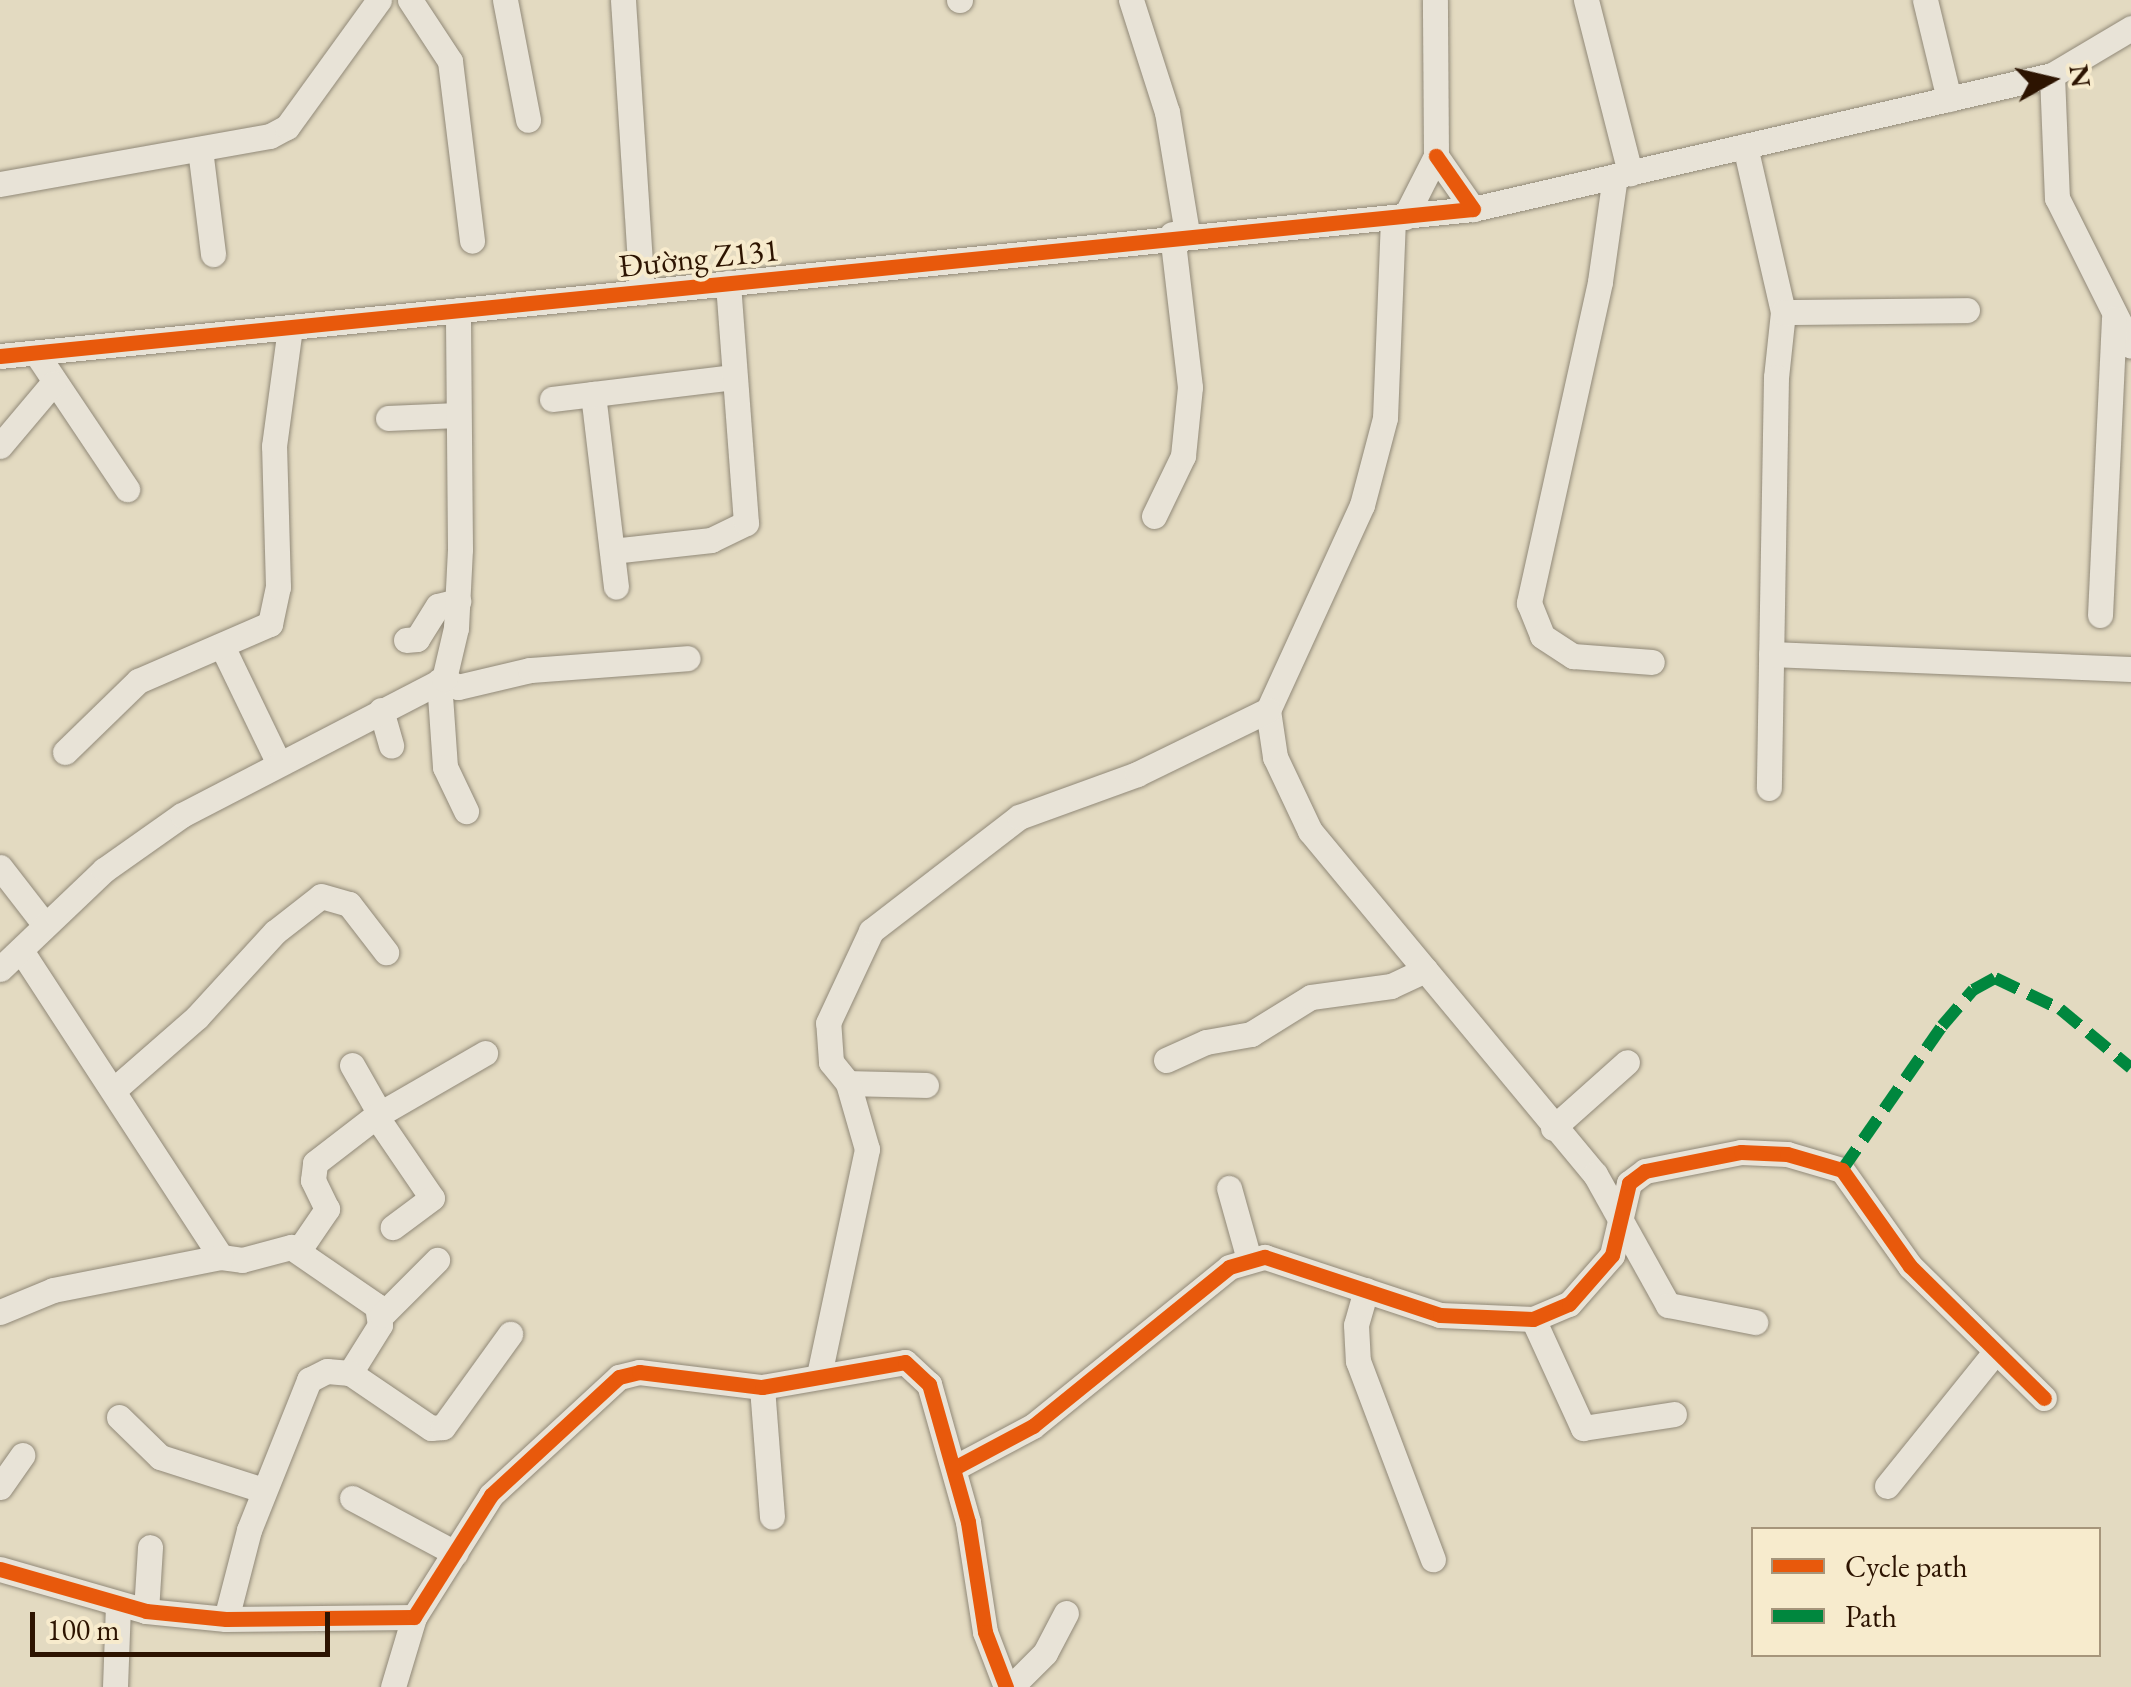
<!DOCTYPE html>
<html>
<head>
<meta charset="utf-8">
<style>
	body { margin:0 }
	#map { position:relative; width:2131px; height:1687px; overflow:hidden; background:#e3dac1; font-family:"EB Garamond",serif }
	div>[style] { position:absolute }
	.roads { filter:drop-shadow(0 0 2px #918978) drop-shadow(0 0 2px #918978) }
	.minor>* { height:25px; margin:-12.5px; padding:0 12.5px; transform-origin:12.5px; border-radius:12.5px; background:#e8e3d7 }
	.quiet>* { height:12px; margin-top:-6px; transform-origin:0; background:repeating-linear-gradient(90deg,#00873e 0 25px,transparent 0 37px) }
	.cycleway>* { height:15px; margin:-7.5px; padding:0 7.5px; transform-origin:7.5px; border-radius:7.5px; background:#e8590c }
	span { translate:-50% -50%; white-space:nowrap; text-align:center; line-height:1.15; -webkit-text-stroke:8px #f7ebcd; paint-order:stroke }
	.street-label { font-size:32px; color:#2d1401 }
	.legend { position:absolute; left:1751px; top:1527px; width:350px; height:130px; box-sizing:border-box; background:#f7ebcd; border:2px solid #a6957b; margin:0; padding:12px 18px; list-style:none; font-size:30px; color:#2d1401 }
	.legend li { display:flex; align-items:center; gap:20px; height:50px }
	.legend b { width:50px; border:2px solid #a6957b }
	.north { position:absolute; left:2001px; top:30px; width:100px; height:100px; -webkit-text-stroke:8px #f7ebcd; paint-order:stroke; rotate:82deg; font-size:28px; font-weight:700; line-height:40px; text-align:center; color:#2d1401 }
	.north::after { content:''; display:block; margin:auto; width:35px; height:45px; background:#2d1401; clip-path:polygon(50% 0,100% 100%,50% 72%,0 100%) }
	.scale { position:absolute; left:30px; top:1612px; width:300px; height:45px; box-sizing:border-box; border:5px solid #2d1401; border-top:0; padding-left:12px; font-size:30px; line-height:35px; white-space:nowrap; color:#2d1401; -webkit-text-stroke:8px #f7ebcd; paint-order:stroke }
</style>
</head>
<body>
<div id="map">
	<div class="roads">
		<div class="minor">
			<i style="left:410px;top:0;width:73px;rotate:56.7deg"></i>
			<i style="left:450px;top:61px;width:181px;rotate:83deg"></i>
			<i style="left:505px;top:0;width:122px;rotate:79.1deg"></i>
			<i style="left:623px;top:0;width:293px;rotate:86.3deg"></i>
			<i style="left:959px;top:0;width:1px"></i>
			<i style="left:1131px;top:0;width:118px;rotate:72.2deg"></i>
			<i style="left:1167px;top:112px;width:123px;rotate:80.6deg"></i>
			<i style="left:1586px;top:0;width:179px;rotate:75.7deg"></i>
			<i style="left:1925px;top:0;width:102px;rotate:76.4deg"></i>
			<i style="left:2052px;top:75px;width:123px;rotate:87.7deg"></i>
			<i style="left:2057px;top:198px;width:165px;rotate:63.4deg"></i>
			<i style="left:1745px;top:146px;width:170px;rotate:77.1deg"></i>
			<i style="left:1783px;top:312px;width:65px;rotate:96.1deg"></i>
			<i style="left:1776px;top:377px;width:411px;rotate:91deg"></i>
			<i style="left:200px;top:149px;width:106px;rotate:82.9deg"></i>
			<i style="left:1436px;top:156px;width:65px;rotate:55.1deg"></i>
			<i style="left:1615px;top:176px;width:107px;rotate:98.1deg"></i>
			<i style="left:1600px;top:282px;width:329px;rotate:102.5deg"></i>
			<i style="left:1529px;top:603px;width:35px;rotate:68deg"></i>
			<i style="left:1542px;top:636px;width:37px;rotate:33deg"></i>
			<i style="left:1573px;top:656px;width:79px;rotate:4.3deg"></i>
			<i style="left:0;top:184px;width:274px;rotate:-10.1deg"></i>
			<i style="left:270px;top:136px;width:19px;rotate:-28deg"></i>
			<i style="left:287px;top:127px;width:157px;rotate:-54.1deg"></i>
			<i style="left:1405px;top:217px;width:68px;rotate:-63.1deg"></i>
			<i style="left:1436px;top:156px;width:156px;rotate:-90.4deg"></i>
			<i style="left:1393px;top:219px;width:199px;rotate:92.3deg"></i>
			<i style="left:1385px;top:418px;width:90px;rotate:104.8deg"></i>
			<i style="left:1362px;top:505px;width:226px;rotate:114.6deg"></i>
			<i style="left:1268px;top:710px;width:48px;rotate:81.5deg"></i>
			<i style="left:1275px;top:757px;width:82px;rotate:64.7deg"></i>
			<i style="left:1310px;top:831px;width:446px;rotate:50.3deg"></i>
			<i style="left:1595px;top:1174px;width:150px;rotate:60.9deg"></i>
			<i style="left:1668px;top:1305px;width:89px;rotate:11.1deg"></i>
			<i style="left:1783px;top:312px;width:184px;rotate:-0.6deg"></i>
			<i style="left:36px;top:353px;width:164px;rotate:56.2deg"></i>
			<i style="left:0;top:356px;width:1480px;rotate:-5.7deg"></i>
			<i style="left:1473px;top:209px;width:594px;rotate:-13.03deg"></i>
			<i style="left:2052px;top:75px;width:92px;rotate:-30.7deg"></i>
			<i style="left:593px;top:394px;width:194px;rotate:83.2deg"></i>
			<i style="left:552px;top:399px;width:183px;rotate:-6.9deg"></i>
			<i style="left:388px;top:418px;width:69px;rotate:-2.5deg"></i>
			<i style="left:0;top:446px;width:82px;rotate:-49.9deg"></i>
			<i style="left:1154px;top:516px;width:67px;rotate:-64.2deg"></i>
			<i style="left:1183px;top:456px;width:69px;rotate:-84.2deg"></i>
			<i style="left:1190px;top:387px;width:154px;rotate:-96.7deg"></i>
			<i style="left:612px;top:551px;width:100px;rotate:-6.3deg"></i>
			<i style="left:711px;top:540px;width:39px;rotate:-26deg"></i>
			<i style="left:746px;top:523px;width:241px;rotate:-94.3deg"></i>
			<i style="left:2100px;top:615px;width:297px;rotate:-87.3deg"></i>
			<i style="left:406px;top:640px;width:11px;rotate:-5deg"></i>
			<i style="left:417px;top:639px;width:39px;rotate:-58deg"></i>
			<i style="left:438px;top:606px;width:21px;rotate:-14deg"></i>
			<i style="left:222px;top:646px;width:129px;rotate:64.2deg"></i>
			<i style="left:1771px;top:654px;width:360px;rotate:2.4deg"></i>
			<i style="left:444px;top:679px;width:16px;rotate:30deg"></i>
			<i style="left:458px;top:687px;width:74px;rotate:-13.3deg"></i>
			<i style="left:530px;top:670px;width:158px;rotate:-4.3deg"></i>
			<i style="left:439px;top:681px;width:86px;rotate:86deg"></i>
			<i style="left:445px;top:767px;width:49px;rotate:64.5deg"></i>
			<i style="left:381px;top:710px;width:37px;rotate:74deg"></i>
			<i style="left:65px;top:752px;width:102px;rotate:-44.2deg"></i>
			<i style="left:138px;top:681px;width:144px;rotate:-23.4deg"></i>
			<i style="left:270px;top:624px;width:38px;rotate:-78deg"></i>
			<i style="left:278px;top:587px;width:141px;rotate:-91.6deg"></i>
			<i style="left:274px;top:446px;width:120px;rotate:-82.3deg"></i>
			<i style="left:0;top:867px;width:73px;rotate:52.2deg"></i>
			<i style="left:22px;top:952px;width:364px;rotate:56.9deg"></i>
			<i style="left:221px;top:1257px;width:21px;rotate:8deg"></i>
			<i style="left:242px;top:1260px;width:51px;rotate:-14.9deg"></i>
			<i style="left:291px;top:1247px;width:104px;rotate:34.5deg"></i>
			<i style="left:377px;top:1306px;width:19px;rotate:81deg"></i>
			<i style="left:380px;top:1325px;width:57px;rotate:122deg"></i>
			<i style="left:0;top:969px;width:144px;rotate:-43.6deg"></i>
			<i style="left:104px;top:870px;width:95px;rotate:-35.2deg"></i>
			<i style="left:182px;top:815px;width:295px;rotate:-27.4deg"></i>
			<i style="left:444px;top:679px;width:52px;rotate:-76.8deg"></i>
			<i style="left:456px;top:628px;width:79px;rotate:-87.1deg"></i>
			<i style="left:460px;top:549px;width:239px;rotate:-90.5deg"></i>
			<i style="left:1166px;top:1060px;width:44px;rotate:-24.2deg"></i>
			<i style="left:1206px;top:1042px;width:46px;rotate:-10.1deg"></i>
			<i style="left:1251px;top:1034px;width:70px;rotate:-31.7deg"></i>
			<i style="left:1311px;top:997px;width:81px;rotate:-7.8deg"></i>
			<i style="left:1391px;top:986px;width:38px;rotate:-25deg"></i>
			<i style="left:352px;top:1065px;width:56px;rotate:60.3deg"></i>
			<i style="left:848px;top:1083px;width:78px;rotate:1.5deg"></i>
			<i style="left:116px;top:1088px;width:108px;rotate:-41.2deg"></i>
			<i style="left:197px;top:1017px;width:115px;rotate:-47.5deg"></i>
			<i style="left:275px;top:932px;width:58px;rotate:-38deg"></i>
			<i style="left:321px;top:896px;width:29px;rotate:16deg"></i>
			<i style="left:349px;top:904px;width:61px;rotate:52.4deg"></i>
			<i style="left:376px;top:1116px;width:99px;rotate:55.7deg"></i>
			<i style="left:432px;top:1198px;width:49px;rotate:143.4deg"></i>
			<i style="left:1553px;top:1128px;width:99px;rotate:-41.7deg"></i>
			<i style="left:1229px;top:1188px;width:74px;rotate:74.3deg"></i>
			<i style="left:299px;top:1250px;width:50px;rotate:-55.7deg"></i>
			<i style="left:327px;top:1209px;width:32px;rotate:-116deg"></i>
			<i style="left:313px;top:1180px;width:17px;rotate:-83deg"></i>
			<i style="left:315px;top:1163px;width:77px;rotate:-37.6deg"></i>
			<i style="left:376px;top:1116px;width:126px;rotate:-30deg"></i>
			<i style="left:1366px;top:1290px;width:36px;rotate:106deg"></i>
			<i style="left:1356px;top:1325px;width:36px;rotate:87deg"></i>
			<i style="left:1358px;top:1361px;width:212px;rotate:69.3deg"></i>
			<i style="left:0;top:1312px;width:57px;rotate:-22.5deg"></i>
			<i style="left:53px;top:1290px;width:171px;rotate:-11.1deg"></i>
			<i style="left:382px;top:1315px;width:78px;rotate:-45deg"></i>
			<i style="left:1533px;top:1319px;width:120px;rotate:65.4deg"></i>
			<i style="left:1583px;top:1428px;width:92px;rotate:-8.7deg"></i>
			<i style="left:819px;top:1375px;width:231px;rotate:-78deg"></i>
			<i style="left:867px;top:1149px;width:69px;rotate:-106.1deg"></i>
			<i style="left:848px;top:1083px;width:27px;rotate:-129deg"></i>
			<i style="left:831px;top:1062px;width:39px;rotate:-94deg"></i>
			<i style="left:828px;top:1023px;width:102px;rotate:-64.9deg"></i>
			<i style="left:871px;top:931px;width:187px;rotate:-37.6deg"></i>
			<i style="left:1019px;top:817px;width:126px;rotate:-20deg"></i>
			<i style="left:1137px;top:774px;width:146px;rotate:-26deg"></i>
			<i style="left:762px;top:1387px;width:130px;rotate:85.6deg"></i>
			<i style="left:119px;top:1417px;width:57px;rotate:44.3deg"></i>
			<i style="left:160px;top:1457px;width:108px;rotate:17.8deg"></i>
			<i style="left:954px;top:1468px;width:89px;rotate:-28deg"></i>
			<i style="left:1033px;top:1426px;width:252px;rotate:-39deg"></i>
			<i style="left:1229px;top:1267px;width:37px;rotate:-16deg"></i>
			<i style="left:1265px;top:1257px;width:184px;rotate:18.3deg"></i>
			<i style="left:1440px;top:1315px;width:93px;rotate:2.5deg"></i>
			<i style="left:1533px;top:1319px;width:39px;rotate:-23deg"></i>
			<i style="left:1569px;top:1304px;width:65px;rotate:-48.7deg"></i>
			<i style="left:1612px;top:1255px;width:74px;rotate:-76.7deg"></i>
			<i style="left:1629px;top:1183px;width:20px;rotate:-37deg"></i>
			<i style="left:1645px;top:1171px;width:98px;rotate:-11.2deg"></i>
			<i style="left:1741px;top:1152px;width:46px;rotate:2.5deg"></i>
			<i style="left:1787px;top:1154px;width:57px;rotate:16.2deg"></i>
			<i style="left:1842px;top:1170px;width:118px;rotate:54.7deg"></i>
			<i style="left:1910px;top:1266px;width:188px;rotate:44.6deg"></i>
			<i style="left:1887px;top:1486px;width:172px;rotate:-51.1deg"></i>
			<i style="left:0;top:1487px;width:39px;rotate:-55deg"></i>
			<i style="left:352px;top:1498px;width:117px;rotate:28.1deg"></i>
			<i style="left:0;top:1569px;width:152px;rotate:16deg"></i>
			<i style="left:146px;top:1611px;width:80px;rotate:5.7deg"></i>
			<i style="left:226px;top:1619px;width:188px;rotate:-0.6deg"></i>
			<i style="left:414px;top:1617px;width:144px;rotate:-57.7deg"></i>
			<i style="left:491px;top:1495px;width:174px;rotate:-42.7deg"></i>
			<i style="left:619px;top:1377px;width:21px;rotate:-14deg"></i>
			<i style="left:639px;top:1372px;width:124px;rotate:7deg"></i>
			<i style="left:762px;top:1387px;width:145px;rotate:-9.9deg"></i>
			<i style="left:905px;top:1362px;width:33px;rotate:43deg"></i>
			<i style="left:929px;top:1384px;width:143px;rotate:74.2deg"></i>
			<i style="left:968px;top:1522px;width:111px;rotate:81.2deg"></i>
			<i style="left:985px;top:1632px;width:59px;rotate:69.1deg"></i>
			<i style="left:146px;top:1611px;width:64px;rotate:-86.4deg"></i>
			<i style="left:226px;top:1619px;width:92px;rotate:-75.5deg"></i>
			<i style="left:249px;top:1530px;width:162px;rotate:-68.2deg"></i>
			<i style="left:309px;top:1380px;width:20px;rotate:-27deg"></i>
			<i style="left:327px;top:1371px;width:23px;rotate:5deg"></i>
			<i style="left:350px;top:1373px;width:98px;rotate:34.2deg"></i>
			<i style="left:431px;top:1428px;width:12px;rotate:-5deg"></i>
			<i style="left:443px;top:1427px;width:115px;rotate:-54.2deg"></i>
			<i style="left:115px;top:1687px;width:80px;rotate:-87.9deg"></i>
			<i style="left:393px;top:1687px;width:73px;rotate:-73.3deg"></i>
			<i style="left:1011px;top:1687px;width:48px;rotate:-45deg"></i>
			<i style="left:1045px;top:1653px;width:45px;rotate:-62.3deg"></i>
		</div>
	</div>
	<div class="quiet">
		<i style="left:1842px;top:1170px;width:175px;rotate:-55.2deg"></i>
		<i style="left:1942px;top:1026px;width:48px;rotate:-49.3deg"></i>
		<i style="left:1973px;top:990px;width:25px;rotate:-29deg"></i>
		<i style="left:1995px;top:978px;width:72px;rotate:25.5deg"></i>
		<i style="left:2060px;top:1009px;width:92px;rotate:39.7deg"></i>
	</div>
	<div class="cycleway">
		<i style="left:0;top:356px;width:1480px;rotate:-5.7deg"></i>
		<i style="left:1473px;top:209px;width:65px;rotate:-124.9deg"></i>
		<i style="left:954px;top:1468px;width:89px;rotate:-28deg"></i>
		<i style="left:1033px;top:1426px;width:252px;rotate:-39deg"></i>
		<i style="left:1229px;top:1267px;width:37px;rotate:-16deg"></i>
		<i style="left:1265px;top:1257px;width:184px;rotate:18.3deg"></i>
		<i style="left:1440px;top:1315px;width:93px;rotate:2.5deg"></i>
		<i style="left:1533px;top:1319px;width:39px;rotate:-23deg"></i>
		<i style="left:1569px;top:1304px;width:65px;rotate:-48.7deg"></i>
		<i style="left:1612px;top:1255px;width:74px;rotate:-76.7deg"></i>
		<i style="left:1629px;top:1183px;width:20px;rotate:-37deg"></i>
		<i style="left:1645px;top:1171px;width:98px;rotate:-11.2deg"></i>
		<i style="left:1741px;top:1152px;width:46px;rotate:2.5deg"></i>
		<i style="left:1787px;top:1154px;width:57px;rotate:16.2deg"></i>
		<i style="left:1842px;top:1170px;width:118px;rotate:54.7deg"></i>
		<i style="left:1910px;top:1266px;width:188px;rotate:44.6deg"></i>
		<i style="left:0;top:1569px;width:152px;rotate:16deg"></i>
		<i style="left:146px;top:1611px;width:80px;rotate:5.7deg"></i>
		<i style="left:226px;top:1619px;width:188px;rotate:-0.6deg"></i>
		<i style="left:414px;top:1617px;width:144px;rotate:-57.7deg"></i>
		<i style="left:491px;top:1495px;width:174px;rotate:-42.7deg"></i>
		<i style="left:619px;top:1377px;width:21px;rotate:-14deg"></i>
		<i style="left:639px;top:1372px;width:124px;rotate:7deg"></i>
		<i style="left:762px;top:1387px;width:145px;rotate:-9.9deg"></i>
		<i style="left:905px;top:1362px;width:33px;rotate:43deg"></i>
		<i style="left:929px;top:1384px;width:143px;rotate:74.2deg"></i>
		<i style="left:968px;top:1522px;width:111px;rotate:81.2deg"></i>
		<i style="left:985px;top:1632px;width:59px;rotate:69.1deg"></i>
	</div>
	<div class="street-label">
		<span style="left:699px;top:258px;rotate:-6deg">Đường Z131</span>
	</div>
	<ul class="legend">
	<li><b style="height:12px;background:#e8590c"></b>Cycle path</li>
	<li><b style="height:12px;background:#00873e"></b>Path</li>
	</ul>
	<div class="north">N</div>
	<div class="scale">100 m</div>
</div>
</body>
</html>
